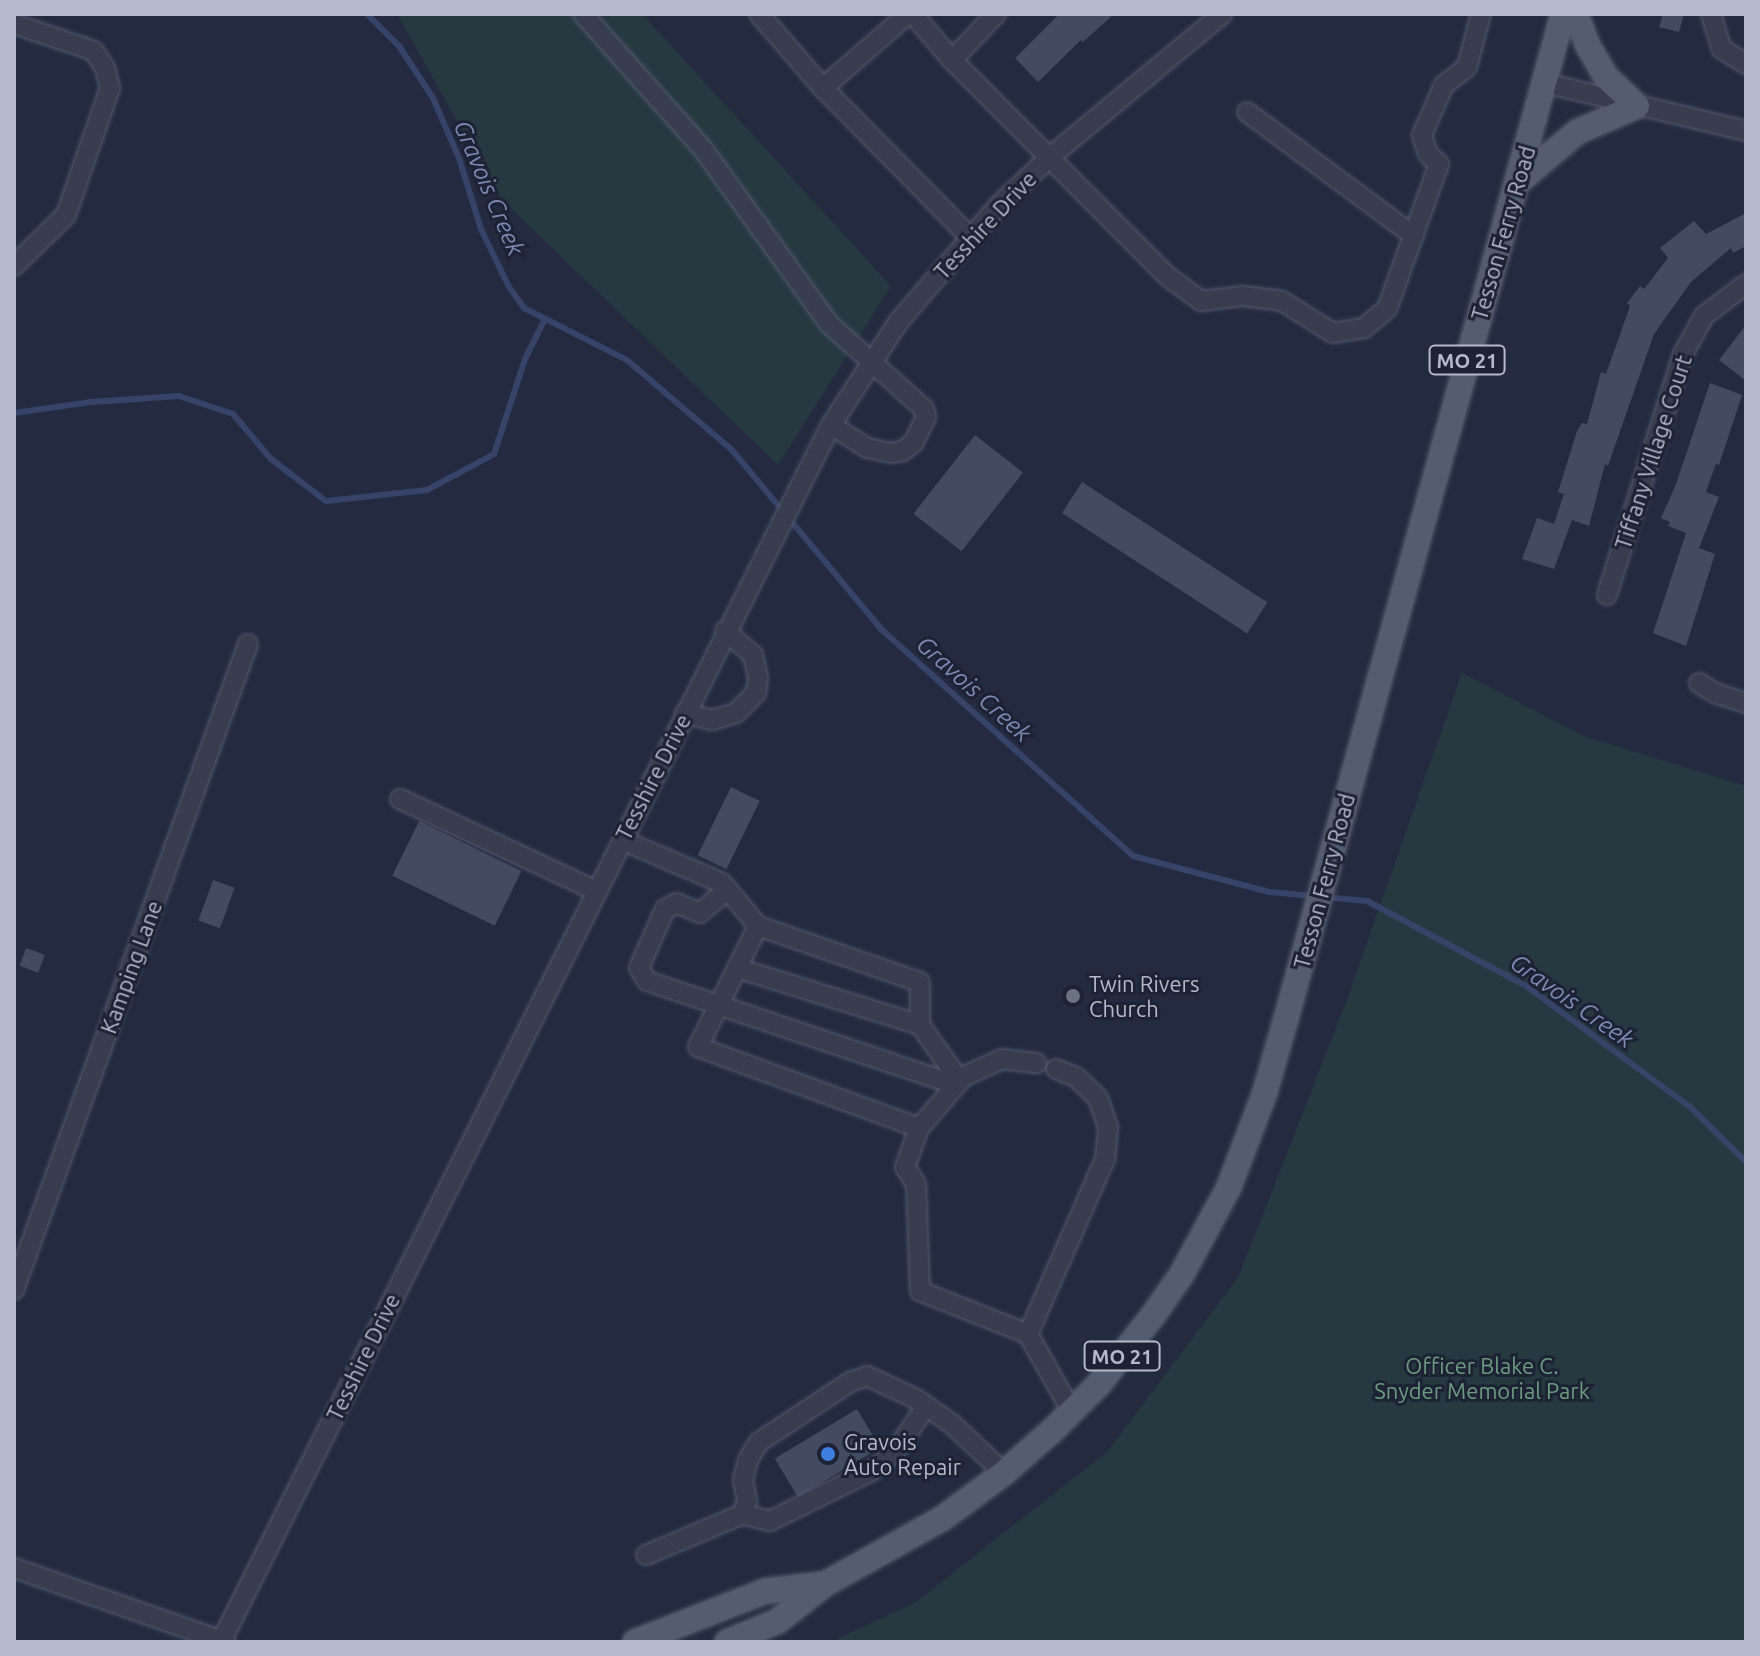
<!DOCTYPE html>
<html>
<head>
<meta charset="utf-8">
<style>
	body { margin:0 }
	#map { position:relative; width:1760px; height:1656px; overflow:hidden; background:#242b40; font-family:Ubuntu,sans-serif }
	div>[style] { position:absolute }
	.green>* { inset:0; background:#263941 }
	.stream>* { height:6px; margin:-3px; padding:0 3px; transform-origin:3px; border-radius:3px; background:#374368 }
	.building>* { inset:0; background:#434a62; transform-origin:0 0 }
	.roads { filter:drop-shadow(0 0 2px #53596b) drop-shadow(0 0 2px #53596b) }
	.minor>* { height:18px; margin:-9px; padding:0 9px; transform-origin:9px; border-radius:9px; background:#383e50 }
	.major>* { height:24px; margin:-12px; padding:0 12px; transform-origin:12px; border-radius:12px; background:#565c70 }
	.dots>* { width:22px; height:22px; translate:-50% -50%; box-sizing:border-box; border:4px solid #1d2335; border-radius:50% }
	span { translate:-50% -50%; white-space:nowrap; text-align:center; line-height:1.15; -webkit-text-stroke:6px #1d2335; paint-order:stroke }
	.shield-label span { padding:2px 6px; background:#1d2335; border:2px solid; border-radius:6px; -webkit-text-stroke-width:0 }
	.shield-label { font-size:20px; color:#b5b9cb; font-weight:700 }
	.street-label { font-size:22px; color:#b5b9cb }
	.poi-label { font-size:22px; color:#b5b9cb }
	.left { translate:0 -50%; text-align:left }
	.park-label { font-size:22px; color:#6b9c7f }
	.water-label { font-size:24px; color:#7b89b3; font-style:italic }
	.frame { position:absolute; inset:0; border:16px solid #b5b9cb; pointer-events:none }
</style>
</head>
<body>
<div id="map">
	<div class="green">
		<i style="clip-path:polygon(397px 14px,642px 14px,891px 286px,778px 465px,501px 199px)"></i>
		<i style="clip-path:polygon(1462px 673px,1586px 737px,1746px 786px,1746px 1642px,831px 1642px,916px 1602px,1107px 1452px,1239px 1276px,1345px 1005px)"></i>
	</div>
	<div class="stream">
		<i style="left:367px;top:14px;width:45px;rotate:45deg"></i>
		<i style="left:399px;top:46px;width:62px;rotate:56.8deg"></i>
		<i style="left:433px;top:98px;width:65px;rotate:66.6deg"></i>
		<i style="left:459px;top:158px;width:74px;rotate:72.8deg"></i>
		<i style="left:481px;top:229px;width:64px;rotate:64.2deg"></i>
		<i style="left:509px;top:287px;width:26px;rotate:54deg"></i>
		<i style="left:524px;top:308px;width:115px;rotate:26.8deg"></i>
		<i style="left:627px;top:360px;width:138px;rotate:40.6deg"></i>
		<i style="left:732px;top:450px;width:233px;rotate:50.2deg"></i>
		<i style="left:881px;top:629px;width:339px;rotate:42deg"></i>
		<i style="left:1133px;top:856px;width:141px;rotate:14.8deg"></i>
		<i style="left:1269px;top:892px;width:44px;rotate:5.2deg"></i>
		<i style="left:14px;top:413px;width:78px;rotate:-8.1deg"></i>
		<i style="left:91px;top:402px;width:88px;rotate:-3.9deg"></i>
		<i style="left:179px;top:396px;width:57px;rotate:18.4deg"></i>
		<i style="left:233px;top:414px;width:59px;rotate:49.8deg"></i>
		<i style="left:271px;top:459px;width:69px;rotate:37.4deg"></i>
		<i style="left:326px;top:501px;width:102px;rotate:-6.2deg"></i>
		<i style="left:427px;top:490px;width:76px;rotate:-28.2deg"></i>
		<i style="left:494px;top:454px;width:100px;rotate:-71.9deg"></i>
		<i style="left:525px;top:359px;width:42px;rotate:-63.4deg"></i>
		<i style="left:1324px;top:897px;width:43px;rotate:5.3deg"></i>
		<i style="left:1367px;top:901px;width:180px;rotate:28.1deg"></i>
		<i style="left:1526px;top:986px;width:202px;rotate:36.4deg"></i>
		<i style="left:1689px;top:1106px;width:80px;rotate:44.5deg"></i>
	</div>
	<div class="building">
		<i style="clip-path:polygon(1059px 14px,1114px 14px,1083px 42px,1081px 40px,1038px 82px,1015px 58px)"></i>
		<i style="clip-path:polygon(1663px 14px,1684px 14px,1679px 32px,1659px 27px)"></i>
		<i style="clip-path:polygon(1746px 213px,1746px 246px,1733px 253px,1731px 248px,1691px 282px,1654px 334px,1608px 466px,1605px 464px,1589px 526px,1572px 520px,1554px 569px,1522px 559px,1537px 518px,1554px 524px,1564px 494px,1558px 492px,1577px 431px,1582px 423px,1587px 424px,1601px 372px,1606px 374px,1630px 306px,1627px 303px,1640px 286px,1644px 289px,1668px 258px,1660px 248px,1694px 221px,1706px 234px)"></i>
		<i style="clip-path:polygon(1746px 325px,1746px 381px,1719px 360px)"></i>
		<i style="clip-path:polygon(1710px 383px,1742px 395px,1719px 465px,1716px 464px,1706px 492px,1719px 497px,1699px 548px,1715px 554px,1686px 646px,1653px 633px,1686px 533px,1668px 526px,1670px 522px,1661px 518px,1676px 484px)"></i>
		<i style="left:975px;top:435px;width:61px;height:100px;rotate:38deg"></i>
		<i style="left:1082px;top:482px;width:221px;height:37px;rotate:33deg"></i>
		<i style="left:731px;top:787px;width:32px;height:76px;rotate:26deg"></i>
		<i style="left:419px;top:821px;width:114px;height:61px;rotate:26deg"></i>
		<i style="left:213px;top:880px;width:23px;height:43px;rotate:20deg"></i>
		<i style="left:26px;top:948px;width:20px;height:19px;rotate:20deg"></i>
		<i style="left:857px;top:1409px;width:45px;height:96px;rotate:59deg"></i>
	</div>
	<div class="roads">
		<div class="minor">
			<i style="left:583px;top:14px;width:181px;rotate:48.4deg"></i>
			<i style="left:703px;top:149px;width:216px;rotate:54.2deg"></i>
			<i style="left:829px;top:324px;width:127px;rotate:41.8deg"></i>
			<i style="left:924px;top:409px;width:8px;rotate:76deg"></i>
			<i style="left:926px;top:417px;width:28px;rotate:116deg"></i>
			<i style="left:914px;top:442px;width:14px;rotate:141deg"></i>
			<i style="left:903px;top:451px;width:12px;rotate:171deg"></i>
			<i style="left:891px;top:453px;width:25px;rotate:-168deg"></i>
			<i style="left:867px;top:448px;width:43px;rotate:-147.4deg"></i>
			<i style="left:759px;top:14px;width:98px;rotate:49.1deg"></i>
			<i style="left:908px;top:14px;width:113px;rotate:139deg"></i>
			<i style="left:823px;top:88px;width:209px;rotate:45.4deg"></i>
			<i style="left:913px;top:14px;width:60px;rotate:49.7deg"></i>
			<i style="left:952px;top:60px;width:305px;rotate:45.1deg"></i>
			<i style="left:1167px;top:276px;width:42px;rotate:36.3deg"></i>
			<i style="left:1201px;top:301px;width:42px;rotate:-6.8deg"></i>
			<i style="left:1243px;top:296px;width:39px;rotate:7deg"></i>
			<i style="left:1282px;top:301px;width:60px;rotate:32.1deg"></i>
			<i style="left:1333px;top:333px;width:31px;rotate:-9deg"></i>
			<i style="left:1364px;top:328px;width:30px;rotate:-40deg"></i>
			<i style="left:1387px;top:309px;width:154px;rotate:-70.3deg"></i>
			<i style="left:1439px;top:164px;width:15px;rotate:-138deg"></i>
			<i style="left:1428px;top:154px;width:20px;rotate:-108deg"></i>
			<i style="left:1422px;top:135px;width:55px;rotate:-66.3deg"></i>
			<i style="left:1444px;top:85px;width:29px;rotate:-38deg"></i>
			<i style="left:1467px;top:67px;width:55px;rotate:-75.2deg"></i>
			<i style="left:1711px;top:14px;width:37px;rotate:73deg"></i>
			<i style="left:1722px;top:49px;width:28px;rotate:32deg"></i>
			<i style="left:14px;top:24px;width:84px;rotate:18.6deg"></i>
			<i style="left:94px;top:51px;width:20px;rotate:57deg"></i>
			<i style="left:105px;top:68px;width:21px;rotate:76deg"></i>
			<i style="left:110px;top:88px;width:134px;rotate:109.1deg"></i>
			<i style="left:66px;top:215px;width:73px;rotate:135.6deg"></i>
			<i style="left:952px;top:60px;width:64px;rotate:-46.3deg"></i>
			<i style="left:1545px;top:83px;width:207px;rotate:13.4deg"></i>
			<i style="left:1247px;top:112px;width:208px;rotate:36.6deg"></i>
			<i style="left:1607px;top:595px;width:253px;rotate:-72.5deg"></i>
			<i style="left:1683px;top:354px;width:43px;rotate:-61.1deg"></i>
			<i style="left:1704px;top:316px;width:53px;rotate:-37.3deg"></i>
			<i style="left:1699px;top:683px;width:19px;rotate:32deg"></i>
			<i style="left:1715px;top:693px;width:33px;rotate:18deg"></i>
			<i style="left:685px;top:713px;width:28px;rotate:15deg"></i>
			<i style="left:712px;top:720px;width:25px;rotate:-16deg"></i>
			<i style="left:736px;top:713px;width:28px;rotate:-45deg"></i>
			<i style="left:756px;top:693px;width:15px;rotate:-82deg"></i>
			<i style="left:758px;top:678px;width:24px;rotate:-102deg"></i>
			<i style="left:753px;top:655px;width:37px;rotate:-139deg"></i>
			<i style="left:400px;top:799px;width:217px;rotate:25.1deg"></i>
			<i style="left:622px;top:840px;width:109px;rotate:23.3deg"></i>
			<i style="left:722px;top:883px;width:56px;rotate:50.1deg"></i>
			<i style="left:758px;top:926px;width:171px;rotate:19.1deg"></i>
			<i style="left:920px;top:982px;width:43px;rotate:90deg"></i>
			<i style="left:920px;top:1025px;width:69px;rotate:54.5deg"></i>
			<i style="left:727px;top:890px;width:35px;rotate:140deg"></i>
			<i style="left:700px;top:913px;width:25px;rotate:-157deg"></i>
			<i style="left:677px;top:903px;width:13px;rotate:153deg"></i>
			<i style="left:665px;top:909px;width:64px;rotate:113.8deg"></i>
			<i style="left:639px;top:968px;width:15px;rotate:58deg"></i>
			<i style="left:647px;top:981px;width:326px;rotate:18.6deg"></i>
			<i style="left:758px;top:926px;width:135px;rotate:116.4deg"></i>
			<i style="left:698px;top:1047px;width:235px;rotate:20.1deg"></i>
			<i style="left:737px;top:968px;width:192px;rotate:17.3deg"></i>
			<i style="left:1056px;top:1069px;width:22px;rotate:22deg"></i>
			<i style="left:1076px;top:1077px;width:30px;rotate:44deg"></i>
			<i style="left:1098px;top:1098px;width:31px;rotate:71deg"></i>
			<i style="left:1108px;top:1127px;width:32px;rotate:95deg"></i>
			<i style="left:1105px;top:1159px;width:191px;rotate:113.7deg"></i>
			<i style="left:1028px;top:1334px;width:90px;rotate:60.6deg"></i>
			<i style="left:14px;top:1290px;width:687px;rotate:-70.09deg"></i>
			<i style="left:1028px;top:1334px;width:116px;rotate:-158.3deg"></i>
			<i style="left:920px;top:1291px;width:107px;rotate:-92.1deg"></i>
			<i style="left:916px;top:1184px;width:20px;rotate:-123deg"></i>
			<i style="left:905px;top:1167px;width:41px;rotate:-70.3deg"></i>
			<i style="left:919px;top:1128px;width:67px;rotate:-49.2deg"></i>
			<i style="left:963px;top:1077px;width:43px;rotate:-24.8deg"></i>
			<i style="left:1002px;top:1059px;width:35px;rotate:7deg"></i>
			<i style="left:743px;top:1514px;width:28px;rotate:15deg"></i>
			<i style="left:770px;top:1521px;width:113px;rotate:-26.3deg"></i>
			<i style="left:871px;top:1471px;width:31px;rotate:-38deg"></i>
			<i style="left:895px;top:1452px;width:55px;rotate:-56deg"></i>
			<i style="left:646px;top:1555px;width:105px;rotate:-22.9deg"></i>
			<i style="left:743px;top:1514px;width:14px;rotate:-73deg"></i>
			<i style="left:747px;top:1501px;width:21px;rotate:-101deg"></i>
			<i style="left:743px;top:1480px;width:21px;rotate:-76deg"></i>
			<i style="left:748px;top:1460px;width:21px;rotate:-59deg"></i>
			<i style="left:759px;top:1442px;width:109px;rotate:-33.4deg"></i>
			<i style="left:850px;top:1382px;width:18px;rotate:-19deg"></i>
			<i style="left:867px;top:1376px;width:54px;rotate:25.1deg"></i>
			<i style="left:916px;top:1399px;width:44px;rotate:34.8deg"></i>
			<i style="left:952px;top:1424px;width:71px;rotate:43.3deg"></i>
			<i style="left:14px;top:1568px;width:224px;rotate:19.3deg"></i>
			<i style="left:221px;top:1642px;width:1361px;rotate:-63.38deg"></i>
			<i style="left:831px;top:425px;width:124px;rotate:-56.8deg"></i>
			<i style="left:899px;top:321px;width:155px;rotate:-49.2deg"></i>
			<i style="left:1000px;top:204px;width:69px;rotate:-43.2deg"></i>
			<i style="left:1050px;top:157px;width:224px;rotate:-39.7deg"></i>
		</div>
		<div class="major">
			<i style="left:1517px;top:183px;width:79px;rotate:-40.4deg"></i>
			<i style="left:1577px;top:132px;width:65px;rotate:-23.4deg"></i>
			<i style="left:1637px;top:106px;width:42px;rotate:-136.9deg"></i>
			<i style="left:1606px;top:77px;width:36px;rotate:-120deg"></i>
			<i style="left:1588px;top:46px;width:34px;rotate:-111deg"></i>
			<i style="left:635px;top:1642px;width:141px;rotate:-21.3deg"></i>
			<i style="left:766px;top:1591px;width:56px;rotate:-7.1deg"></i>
			<i style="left:727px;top:1642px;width:55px;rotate:-22.4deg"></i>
			<i style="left:778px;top:1621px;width:60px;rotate:-38.2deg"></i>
			<i style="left:825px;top:1584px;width:135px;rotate:-29.2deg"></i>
			<i style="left:943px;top:1518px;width:76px;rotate:-36.4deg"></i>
			<i style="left:1004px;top:1473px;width:68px;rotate:-41.4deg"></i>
			<i style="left:1055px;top:1428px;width:62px;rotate:-45deg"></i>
			<i style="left:1099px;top:1384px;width:89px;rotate:-51.8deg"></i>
			<i style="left:1154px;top:1314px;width:49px;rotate:-55deg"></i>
			<i style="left:1182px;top:1274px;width:99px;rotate:-61.6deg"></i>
			<i style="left:1229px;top:1187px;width:102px;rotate:-69.2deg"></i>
			<i style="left:1265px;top:1092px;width:76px;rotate:-74deg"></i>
			<i style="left:1286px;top:1019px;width:1042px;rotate:-74.59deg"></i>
		</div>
	</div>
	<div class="dots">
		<i style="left:1073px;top:996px;background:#6b7280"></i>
		<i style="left:828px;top:1454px;background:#3f7fe0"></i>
	</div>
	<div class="shield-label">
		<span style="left:1467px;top:360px">MO 21</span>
		<span style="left:1122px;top:1356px">MO 21</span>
	</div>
	<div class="street-label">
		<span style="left:985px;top:225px;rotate:-47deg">Tesshire Drive</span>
		<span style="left:1503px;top:233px;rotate:-74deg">Tesson Ferry Road</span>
		<span style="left:1653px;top:452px;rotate:-72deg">Tiffany Village Court</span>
		<span style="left:653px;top:777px;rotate:-63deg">Tesshire Drive</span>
		<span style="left:1324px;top:881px;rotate:-75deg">Tesson Ferry Road</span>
		<span style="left:131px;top:967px;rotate:-70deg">Kamping Lane</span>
		<span style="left:363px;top:1357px;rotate:-64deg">Tesshire Drive</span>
	</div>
	<div class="poi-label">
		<span class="left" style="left:1089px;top:996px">Twin Rivers<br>Church</span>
		<span class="left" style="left:844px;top:1454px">Gravois<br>Auto Repair</span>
	</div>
	<div class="park-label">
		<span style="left:1482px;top:1378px">Officer Blake C.<br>Snyder Memorial Park</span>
	</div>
	<div class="water-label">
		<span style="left:489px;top:188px;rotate:67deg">Gravois Creek</span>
		<span style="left:974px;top:689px;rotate:42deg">Gravois Creek</span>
		<span style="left:1572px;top:1001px;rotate:35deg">Gravois Creek</span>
	</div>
	<div class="frame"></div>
</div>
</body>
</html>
